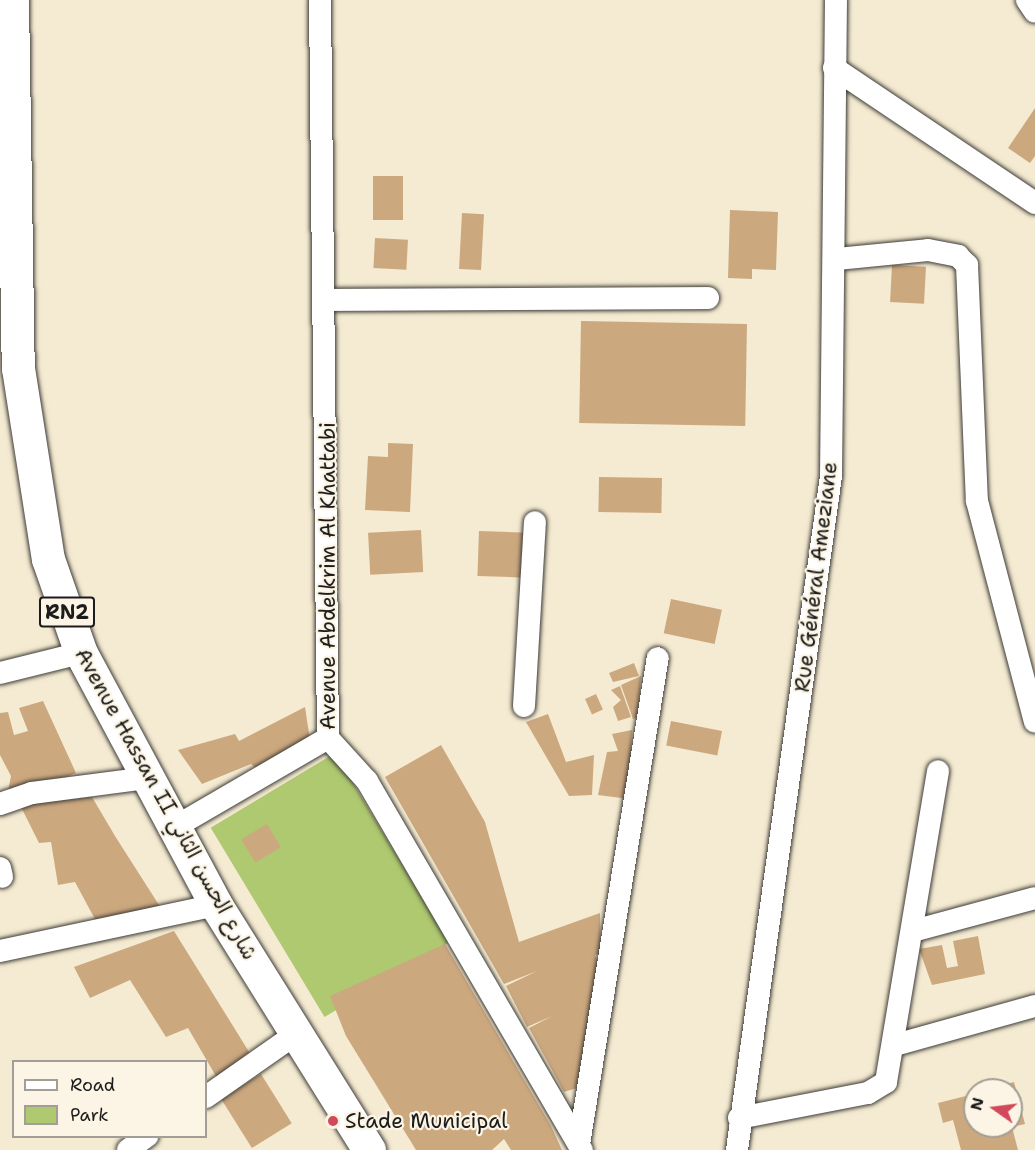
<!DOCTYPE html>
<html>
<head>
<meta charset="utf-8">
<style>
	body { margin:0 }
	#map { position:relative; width:1035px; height:1150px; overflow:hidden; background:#f5ebd2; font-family:"Shantell Sans","Playpen Sans Arabic",sans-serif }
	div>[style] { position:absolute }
	.green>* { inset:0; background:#aec96f; transform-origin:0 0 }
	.building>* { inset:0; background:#cca87f; transform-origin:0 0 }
	.roads { filter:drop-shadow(0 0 2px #3d3b37) drop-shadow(0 0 2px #3d3b37) }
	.minor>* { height:22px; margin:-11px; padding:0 11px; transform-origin:11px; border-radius:11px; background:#fff }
	.primary>* { height:33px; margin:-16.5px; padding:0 16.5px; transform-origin:16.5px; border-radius:16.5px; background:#fff }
	.dots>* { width:16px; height:16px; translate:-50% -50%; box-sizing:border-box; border:3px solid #fcf5e5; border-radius:50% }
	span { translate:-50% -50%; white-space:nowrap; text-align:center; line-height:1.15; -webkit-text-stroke:4.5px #fcf5e5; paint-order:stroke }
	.shield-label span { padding:2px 4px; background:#fcf5e5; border:2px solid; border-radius:4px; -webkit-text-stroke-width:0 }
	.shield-label { font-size:20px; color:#1c1c1c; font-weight:700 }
	.street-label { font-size:21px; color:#1c1c1c }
	.poi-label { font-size:21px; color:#1c1c1c }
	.left { translate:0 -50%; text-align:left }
	.legend { position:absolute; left:12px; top:1060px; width:195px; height:78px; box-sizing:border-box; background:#fcf5e5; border:2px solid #a29e95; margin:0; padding:8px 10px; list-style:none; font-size:18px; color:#1c1c1c }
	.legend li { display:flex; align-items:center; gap:12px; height:30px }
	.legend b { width:30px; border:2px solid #a29e95 }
	.north { position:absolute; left:963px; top:1078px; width:60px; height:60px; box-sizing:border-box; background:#fcf5e5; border:2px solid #a29e95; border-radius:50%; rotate:284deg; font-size:16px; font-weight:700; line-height:24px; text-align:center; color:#1c1c1c }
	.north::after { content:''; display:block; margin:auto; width:21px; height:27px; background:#d1495b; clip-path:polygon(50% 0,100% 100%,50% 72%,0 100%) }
</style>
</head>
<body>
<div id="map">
	<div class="green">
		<i style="left:335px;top:753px;width:221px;height:145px;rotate:59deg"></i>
	</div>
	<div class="building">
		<i style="clip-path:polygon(1035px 108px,1035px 156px,1030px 163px,1008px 148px)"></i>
		<i style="left:373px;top:176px;width:30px;height:44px"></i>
		<i style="clip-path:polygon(730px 210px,778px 212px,776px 270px,752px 269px,752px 279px,728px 278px)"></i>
		<i style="left:462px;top:213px;width:22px;height:56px;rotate:3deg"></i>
		<i style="left:375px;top:238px;width:33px;height:30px;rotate:3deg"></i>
		<i style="left:892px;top:265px;width:34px;height:37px;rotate:3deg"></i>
		<i style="left:581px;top:321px;width:166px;height:102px;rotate:1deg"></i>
		<i style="clip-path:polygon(388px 443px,413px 444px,410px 512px,365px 510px,368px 456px,388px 457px)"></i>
		<i style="left:599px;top:477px;width:63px;height:35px;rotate:1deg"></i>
		<i style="left:421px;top:530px;width:42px;height:53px;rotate:87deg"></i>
		<i style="left:479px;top:531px;width:48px;height:45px;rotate:2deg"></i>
		<i style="left:671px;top:599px;width:52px;height:35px;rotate:12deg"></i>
		<i style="clip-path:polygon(634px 663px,639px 676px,613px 682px,609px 673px)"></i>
		<i style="clip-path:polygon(641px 676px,638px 717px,633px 719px,621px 685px)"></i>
		<i style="clip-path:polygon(620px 686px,631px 717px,618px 721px,613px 707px,621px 700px,611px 690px)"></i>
		<i style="left:596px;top:694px;width:17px;height:12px;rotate:66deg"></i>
		<i style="clip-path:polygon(43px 701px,76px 773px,6px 801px,11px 776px,0 755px,0 713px,8px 712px,14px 735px,28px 731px,19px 708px)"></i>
		<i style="clip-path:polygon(305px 707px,310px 740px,257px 769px,251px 764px,202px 784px,178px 750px,235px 734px,239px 741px)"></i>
		<i style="clip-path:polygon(548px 714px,566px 762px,594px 755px,592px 795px,569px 796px,526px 722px)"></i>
		<i style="left:671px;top:721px;width:52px;height:25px;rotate:11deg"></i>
		<i style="clip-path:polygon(632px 730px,629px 799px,598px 795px,607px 752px,618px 751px,612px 734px)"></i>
		<i style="clip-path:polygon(441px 745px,485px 822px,519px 942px,600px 913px,601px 953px,595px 955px,600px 968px,598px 983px,593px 985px,587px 1085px,564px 1092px,529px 1028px,552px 1016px,527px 1027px,506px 986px,537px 971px,504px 984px,385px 777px)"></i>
		<i style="clip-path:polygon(92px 797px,115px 836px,166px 916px,97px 923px,75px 882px,58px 885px,51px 842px,39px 843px,19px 803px)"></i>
		<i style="left:267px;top:824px;width:27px;height:30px;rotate:59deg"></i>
		<i style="clip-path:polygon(174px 931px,251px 1055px,217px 1078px,188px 1028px,166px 1037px,130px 980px,90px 998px,74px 967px)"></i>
		<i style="clip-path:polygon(978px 936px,985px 974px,932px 985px,919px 949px,942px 945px,947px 968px,958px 966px,953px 941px)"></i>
		<i style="clip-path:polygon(445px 944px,551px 1126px,562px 1150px,511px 1150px,504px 1139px,492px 1150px,416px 1150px,346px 1036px,330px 996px)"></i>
		<i style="left:261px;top:1074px;width:58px;height:47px;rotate:58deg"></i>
		<i style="clip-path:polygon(1014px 1082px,1025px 1124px,1012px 1127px,1018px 1150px,961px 1150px,953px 1120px,943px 1123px,938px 1103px,966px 1096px,975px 1126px,1011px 1126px,1011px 1090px,1000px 1086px)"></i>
	</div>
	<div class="roads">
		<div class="minor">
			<i style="left:320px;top:0;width:738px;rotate:89.38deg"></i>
			<i style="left:328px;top:738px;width:58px;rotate:47.8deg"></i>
			<i style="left:367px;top:781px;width:427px;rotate:59.8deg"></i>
			<i style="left:1027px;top:0;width:14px;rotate:56deg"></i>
			<i style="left:834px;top:68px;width:242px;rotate:33.9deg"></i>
			<i style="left:837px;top:259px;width:91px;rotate:-5.6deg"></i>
			<i style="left:928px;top:250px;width:31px;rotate:11deg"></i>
			<i style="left:958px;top:256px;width:13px;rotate:45deg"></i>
			<i style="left:967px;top:265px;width:236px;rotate:87.6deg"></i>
			<i style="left:977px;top:501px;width:228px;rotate:75.3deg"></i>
			<i style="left:325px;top:300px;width:383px;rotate:-0.3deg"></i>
			<i style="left:0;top:673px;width:83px;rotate:-13.9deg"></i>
			<i style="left:524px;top:706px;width:184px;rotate:-86.6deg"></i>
			<i style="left:0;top:804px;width:34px;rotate:-19deg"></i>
			<i style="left:32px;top:793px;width:117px;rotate:-7.4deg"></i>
			<i style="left:175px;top:827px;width:177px;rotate:-30.2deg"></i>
			<i style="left:0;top:868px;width:9px;rotate:77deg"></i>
			<i style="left:913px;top:931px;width:126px;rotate:-15.1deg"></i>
			<i style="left:0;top:951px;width:221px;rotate:-12deg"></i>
			<i style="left:895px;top:1045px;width:145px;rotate:-15.6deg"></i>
			<i style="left:206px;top:1097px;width:110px;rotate:-35deg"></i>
			<i style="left:739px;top:1118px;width:131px;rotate:-11deg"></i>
			<i style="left:868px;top:1093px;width:21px;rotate:-31deg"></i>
			<i style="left:886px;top:1082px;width:315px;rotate:-80.5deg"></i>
			<i style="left:579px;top:1144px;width:492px;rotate:-80.8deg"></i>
			<i style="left:128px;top:1150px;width:24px;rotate:-36deg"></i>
			<i style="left:737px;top:1150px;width:681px;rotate:-82.06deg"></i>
			<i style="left:831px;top:476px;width:476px;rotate:-89.4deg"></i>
		</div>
		<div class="primary">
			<i style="left:12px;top:0;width:368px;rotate:89.1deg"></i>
			<i style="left:18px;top:368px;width:193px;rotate:81.1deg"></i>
			<i style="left:48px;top:559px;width:100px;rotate:70.7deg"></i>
			<i style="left:81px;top:653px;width:286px;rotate:61.8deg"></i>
			<i style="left:216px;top:905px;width:289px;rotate:58deg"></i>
		</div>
	</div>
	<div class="dots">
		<i style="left:333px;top:1121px;background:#d1495b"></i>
	</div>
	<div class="shield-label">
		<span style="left:67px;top:612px">RN2</span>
	</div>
	<div class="street-label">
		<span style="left:328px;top:576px;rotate:-90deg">Avenue Abdelkrim Al Khattabi</span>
		<span style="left:816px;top:577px;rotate:-83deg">Rue Général Ameziane</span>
		<span style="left:166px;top:804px;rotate:61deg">Avenue Hassan II شارع الحسن الثاني</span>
	</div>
	<div class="poi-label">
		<span class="left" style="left:345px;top:1121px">Stade Municipal</span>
	</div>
	<ul class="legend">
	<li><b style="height:8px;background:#fff"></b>Road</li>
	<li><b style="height:16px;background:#aec96f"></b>Park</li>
	</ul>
	<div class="north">N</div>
</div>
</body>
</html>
